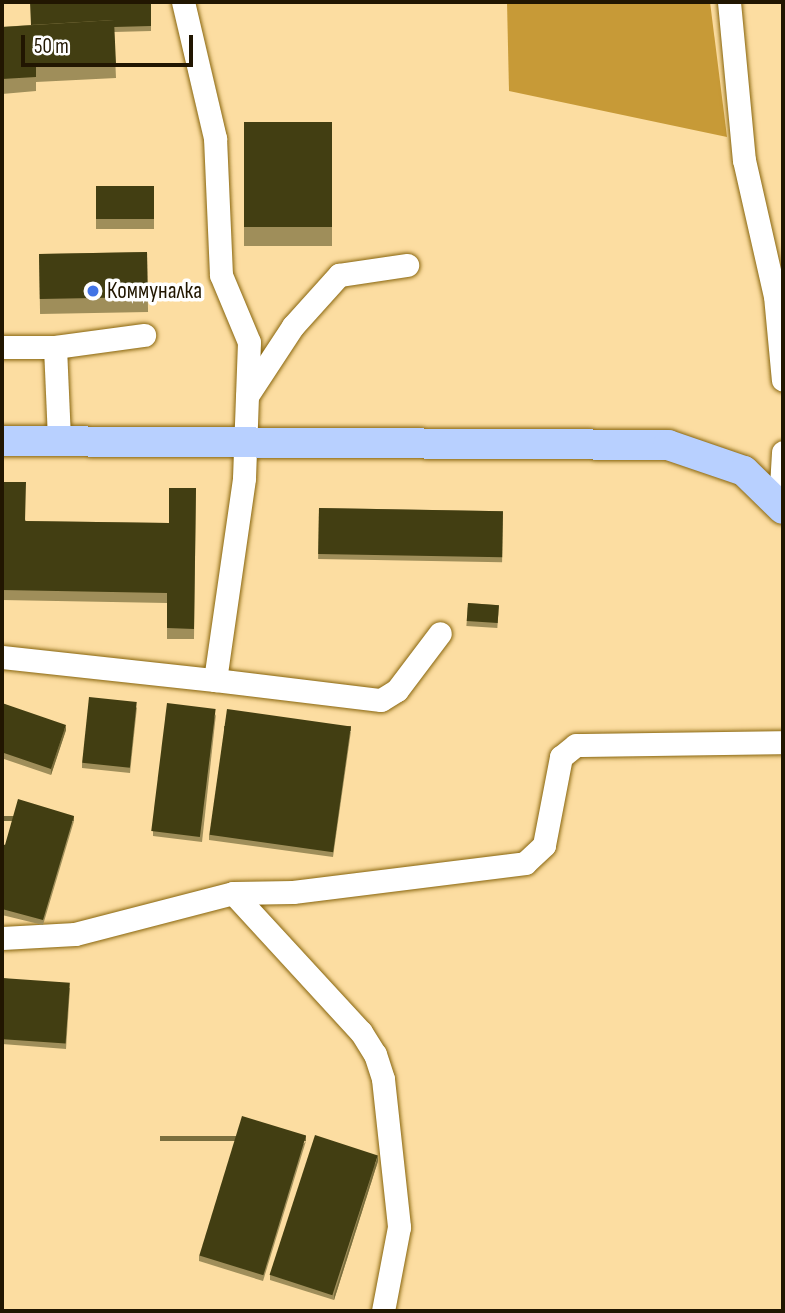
<!DOCTYPE html>
<html>
<head>
<meta charset="utf-8">
<style>
	body { margin:0 }
	#map { position:relative; width:785px; height:1313px; overflow:hidden; background:#fcdda1; font-family:"Sofia Sans Condensed",sans-serif }
	div>[style] { position:absolute }
	.forest>* { inset:0; background:#c79a37 }
	.roads { filter:drop-shadow(0 0 2px #88650d) drop-shadow(0 0 2px #88650d) }
	.minor>* { height:23px; margin:-11.5px; padding:0 11.5px; transform-origin:11.5px; border-radius:11.5px; background:#fff }
	.major>* { height:30px; margin:-15px; padding:0 15px; transform-origin:15px; border-radius:15px; background:#b8d0ff }
	.wall>* { inset:0; background:#9f8e5a; transform-origin:0 0 }
	.shaded-wall>* { inset:0; background:#7a6e3d; transform-origin:0 0 }
	.building>* { inset:0; background:#423e12; transform-origin:0 0 }
	.dots>* { width:19px; height:19px; translate:-50% -50%; box-sizing:border-box; border:4px solid #fff; border-radius:50% }
	span { translate:-50% -50%; white-space:nowrap; text-align:center; line-height:1.15; -webkit-text-stroke:7px #fff; paint-order:stroke }
	.poi-label { font-size:23px; color:#211601 }
	.left { translate:0 -50%; text-align:left }
	.frame { position:absolute; inset:0; border:4px solid #211601; pointer-events:none }
	.scale { position:absolute; left:21px; top:35px; width:172px; height:32px; box-sizing:border-box; border:4px solid #211601; border-top:0; padding-left:9px; font-size:21px; line-height:24px; white-space:nowrap; color:#211601; -webkit-text-stroke:5px #fff; paint-order:stroke }
</style>
</head>
<body>
<div id="map">
	<div class="forest">
		<i style="clip-path:polygon(507px 2px,710px 2px,727px 137px,509px 91px)"></i>
	</div>
	<div class="roads">
		<div class="minor">
			<i style="left:729px;top:2px;width:159px;rotate:84.6deg"></i>
			<i style="left:744px;top:160px;width:139px;rotate:77.2deg"></i>
			<i style="left:775px;top:296px;width:84px;rotate:84.6deg"></i>
			<i style="left:2px;top:347px;width:53px"></i>
			<i style="left:55px;top:347px;width:90px;rotate:-7.7deg"></i>
			<i style="left:55px;top:347px;width:93px;rotate:87.5deg"></i>
			<i style="left:247px;top:396px;width:84px;rotate:-56.7deg"></i>
			<i style="left:293px;top:326px;width:69px;rotate:-48deg"></i>
			<i style="left:339px;top:275px;width:69px;rotate:-8.4deg"></i>
			<i style="left:780px;top:503px;width:51px;rotate:-86.6deg"></i>
			<i style="left:2px;top:657px;width:214px;rotate:6.2deg"></i>
			<i style="left:215px;top:680px;width:204px;rotate:-81.8deg"></i>
			<i style="left:244px;top:478px;width:136px;rotate:-87.9deg"></i>
			<i style="left:249px;top:342px;width:73px;rotate:-112.7deg"></i>
			<i style="left:221px;top:275px;width:137px;rotate:-92.5deg"></i>
			<i style="left:215px;top:138px;width:140px;rotate:-103.2deg"></i>
			<i style="left:215px;top:680px;width:167px;rotate:6.9deg"></i>
			<i style="left:381px;top:700px;width:19px;rotate:-32deg"></i>
			<i style="left:397px;top:690px;width:71px;rotate:-53deg"></i>
			<i style="left:233px;top:893px;width:60px;rotate:-1deg"></i>
			<i style="left:293px;top:892px;width:234px;rotate:-7.1deg"></i>
			<i style="left:525px;top:863px;width:26px;rotate:-43deg"></i>
			<i style="left:544px;top:845px;width:90px;rotate:-79.1deg"></i>
			<i style="left:561px;top:757px;width:19px;rotate:-39deg"></i>
			<i style="left:576px;top:745px;width:207px;rotate:-0.8deg"></i>
			<i style="left:2px;top:938px;width:73px;rotate:-3.1deg"></i>
			<i style="left:75px;top:934px;width:163px;rotate:-14.5deg"></i>
			<i style="left:233px;top:893px;width:189px;rotate:47.4deg"></i>
			<i style="left:361px;top:1032px;width:26px;rotate:58deg"></i>
			<i style="left:375px;top:1054px;width:26px;rotate:72deg"></i>
			<i style="left:383px;top:1079px;width:149px;rotate:83.8deg"></i>
			<i style="left:399px;top:1227px;width:86px;rotate:100.8deg"></i>
		</div>
		<div class="major">
			<i style="left:2px;top:441px;width:666px;rotate:0.34deg"></i>
			<i style="left:668px;top:445px;width:80px;rotate:18.9deg"></i>
			<i style="left:744px;top:471px;width:54px;rotate:44.3deg"></i>
		</div>
	</div>
	<div class="wall">
		<i style="clip-path:polygon(151px 2px,151px 31px,114px 32px,116px 78px,36px 82px,36px 91px,2px 94px,2px 27px,30px 25px)"></i>
		<i style="clip-path:polygon(198px 2px,329px 2px,198px 4px)"></i>
		<i style="left:244px;top:122px;width:88px;height:124px"></i>
		<i style="left:96px;top:186px;width:58px;height:43px"></i>
		<i style="left:147px;top:252px;width:60px;height:108px;rotate:89deg"></i>
		<i style="clip-path:polygon(2px 482px,26px 521px,169px 523px,196px 488px,194px 639px,167px 639px,167px 603px,2px 600px)"></i>
		<i style="left:319px;top:508px;width:184px;height:51px;rotate:1deg"></i>
		<i style="left:468px;top:603px;width:31px;height:23px;rotate:4deg"></i>
		<i style="clip-path:polygon(2px 703px,66px 730px,51px 775px,4px 759px,2px 766px)"></i>
		<i style="clip-path:polygon(137px 707px,130px 773px,82px 768px,82px 763px)"></i>
		<i style="clip-path:polygon(216px 714px,202px 842px,153px 836px,153px 831px)"></i>
		<i style="clip-path:polygon(351px 731px,333px 857px,209px 840px,209px 835px)"></i>
		<i style="clip-path:polygon(74px 821px,43px 925px,2px 915px,2px 844px,5px 845px)"></i>
		<i style="clip-path:polygon(2px 978px,70px 988px,66px 1049px,2px 1044px)"></i>
		<i style="clip-path:polygon(306px 1141px,263px 1281px,199px 1261px,199px 1256px)"></i>
		<i style="clip-path:polygon(378px 1161px,334px 1300px,270px 1280px,270px 1275px)"></i>
	</div>
	<div class="shaded-wall">
		<i style="clip-path:polygon(66px 725px,66px 730px,51px 775px,51px 769px)"></i>
		<i style="left:351px;top:726px;width:5px;height:127px;rotate:90deg"></i>
		<i style="left:74px;top:816px;width:5px;height:109px;rotate:90deg"></i>
		<i style="left:306px;top:1136px;width:5px;height:146px;rotate:90deg"></i>
		<i style="clip-path:polygon(378px 1155px,378px 1161px,334px 1300px,334px 1295px)"></i>
	</div>
	<div class="building">
		<i style="clip-path:polygon(30px 2px,151px 2px,151px 26px,114px 27px,114px 20px,31px 25px)"></i>
		<i style="clip-path:polygon(114px 20px,116px 64px,36px 67px,36px 77px,2px 79px,2px 27px)"></i>
		<i style="left:244px;top:122px;width:88px;height:105px"></i>
		<i style="left:96px;top:186px;width:58px;height:33px"></i>
		<i style="left:147px;top:252px;width:45px;height:108px;rotate:89deg"></i>
		<i style="clip-path:polygon(2px 482px,26px 482px,25px 521px,169px 523px,169px 488px,196px 488px,194px 629px,167px 628px,167px 593px,2px 590px)"></i>
		<i style="left:319px;top:508px;width:184px;height:46px;rotate:1deg"></i>
		<i style="left:468px;top:603px;width:31px;height:18px;rotate:4deg"></i>
		<i style="left:89px;top:697px;width:48px;height:66px;rotate:6deg"></i>
		<i style="clip-path:polygon(2px 703px,66px 725px,51px 769px,4px 753px,2px 760px)"></i>
		<i style="left:167px;top:703px;width:49px;height:129px;rotate:7deg"></i>
		<i style="left:227px;top:709px;width:125px;height:127px;rotate:8deg"></i>
		<i style="clip-path:polygon(18px 799px,74px 816px,43px 920px,2px 909px,2px 844px,5px 845px)"></i>
		<i style="left:2px;top:978px;width:68px;height:61px;rotate:4deg"></i>
		<i style="left:242px;top:1116px;width:67px;height:146px;rotate:17deg"></i>
		<i style="left:315px;top:1135px;width:66px;height:147px;rotate:18deg"></i>
	</div>
	<div class="dots">
		<i style="left:93px;top:291px;background:#4274e5"></i>
	</div>
	<div class="poi-label">
		<span class="left" style="left:107px;top:291px">Коммуналка</span>
	</div>
	<div class="frame"></div>
	<div class="scale">50 m</div>
</div>
</body>
</html>
